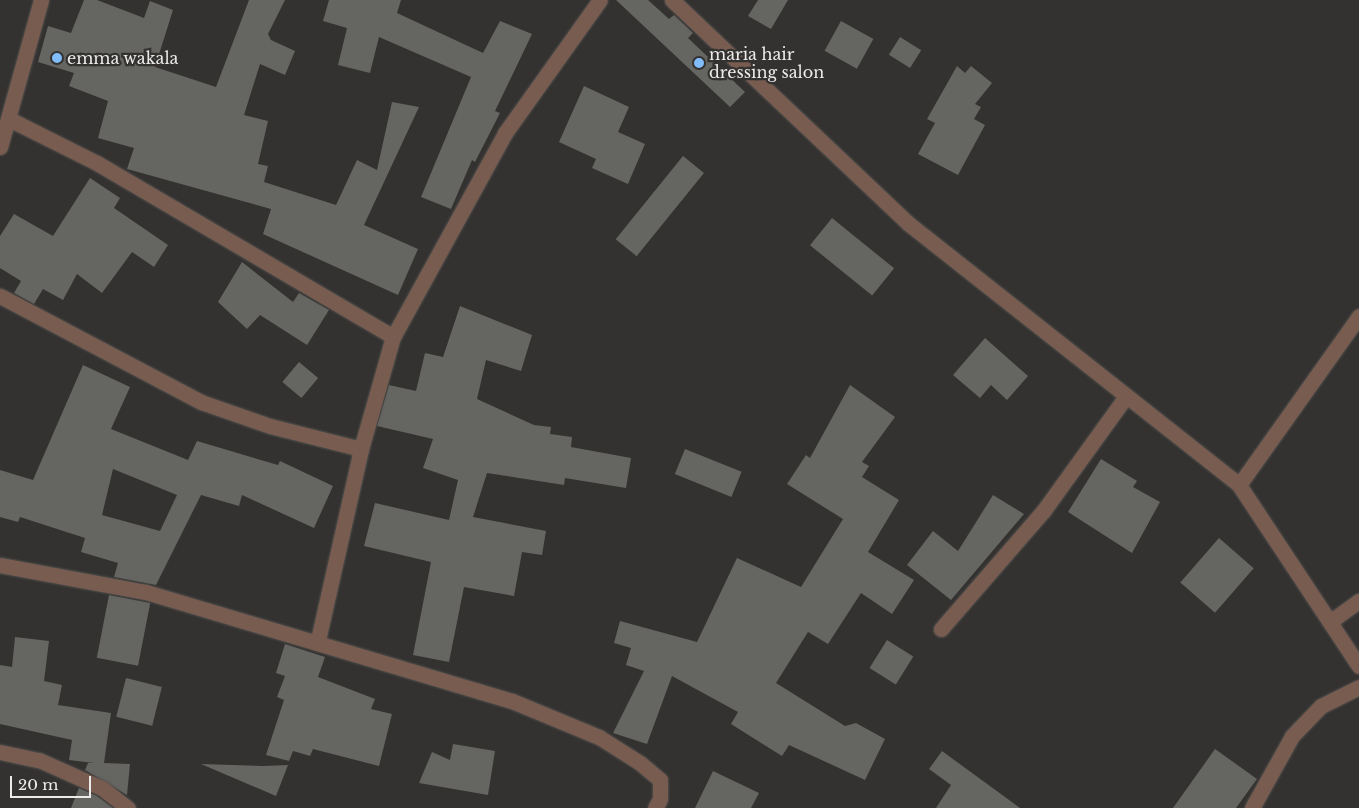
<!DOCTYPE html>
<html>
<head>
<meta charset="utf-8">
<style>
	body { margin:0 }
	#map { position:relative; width:1359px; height:808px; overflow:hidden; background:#343230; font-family:"Libre Baskerville",serif }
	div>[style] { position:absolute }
	.building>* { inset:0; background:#656562; transform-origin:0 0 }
	.roads { filter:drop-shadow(0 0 1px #51504e) drop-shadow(0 0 1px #51504e) }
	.minor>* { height:15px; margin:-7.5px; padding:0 7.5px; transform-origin:7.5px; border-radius:7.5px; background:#795c50 }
	.dots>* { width:14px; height:14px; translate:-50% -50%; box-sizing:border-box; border:2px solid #343230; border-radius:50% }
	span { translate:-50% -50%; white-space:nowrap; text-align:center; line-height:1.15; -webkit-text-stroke:4.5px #343230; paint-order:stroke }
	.poi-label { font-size:16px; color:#ecebe9 }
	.left { translate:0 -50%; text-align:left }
	.scale { position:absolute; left:10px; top:776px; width:81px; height:22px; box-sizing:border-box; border:2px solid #ecebe9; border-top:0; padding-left:6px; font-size:15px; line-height:18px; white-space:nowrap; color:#ecebe9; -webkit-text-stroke:4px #343230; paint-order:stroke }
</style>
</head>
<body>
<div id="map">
	<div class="building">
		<i style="clip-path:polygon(84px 0,97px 0,144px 18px,150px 1px,173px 10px,155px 67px,216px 87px,249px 0,285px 0,268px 34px,271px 40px,295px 51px,285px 75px,260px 64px,244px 115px,268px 121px,258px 164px,268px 166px,264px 182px,336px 205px,357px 160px,377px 170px,392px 102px,419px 107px,364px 225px,418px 249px,398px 295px,263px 234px,271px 209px,127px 169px,134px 148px,98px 138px,108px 101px,69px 86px,74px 73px,38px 62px,48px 26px,71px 33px)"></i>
		<i style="clip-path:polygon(329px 0,401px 0,397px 13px,483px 53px,500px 21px,532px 34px,495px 111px,500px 113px,475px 162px,472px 160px,451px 209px,421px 197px,471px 77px,379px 37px,370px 73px,338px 65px,347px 28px,323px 21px)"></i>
		<i style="clip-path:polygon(616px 0,648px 0,669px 19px,674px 15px,693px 33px,688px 38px,745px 92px,730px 107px)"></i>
		<i style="clip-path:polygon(758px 0,788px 0,771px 29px,748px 16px)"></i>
		<i style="left:841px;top:21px;width:37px;height:34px;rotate:29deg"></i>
		<i style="left:900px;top:37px;width:25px;height:21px;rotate:32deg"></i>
		<i style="clip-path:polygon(957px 66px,965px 73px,971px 66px,992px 83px,975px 104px,981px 107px,974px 119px,985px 125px,958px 175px,918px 154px,935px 123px,927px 119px)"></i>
		<i style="clip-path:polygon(584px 86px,629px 107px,618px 132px,645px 144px,628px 184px,592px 168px,596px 159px,559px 142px)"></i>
		<i style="left:683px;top:156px;width:27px;height:107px;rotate:39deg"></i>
		<i style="clip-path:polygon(90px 178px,120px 198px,114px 208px,168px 245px,154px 267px,132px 252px,102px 293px,77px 274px,63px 300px,43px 289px,34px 304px,14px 293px,21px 281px,0 268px,0 236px,14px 214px,53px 236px)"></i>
		<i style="left:832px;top:218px;width:80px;height:35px;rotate:39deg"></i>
		<i style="clip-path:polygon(242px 262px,293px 302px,299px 293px,329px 310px,307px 345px,260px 315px,247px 329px,218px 302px)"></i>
		<i style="clip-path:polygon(460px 306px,532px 335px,521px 371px,486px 360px,477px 399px,534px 425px,551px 427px,550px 434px,572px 437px,571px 447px,631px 458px,626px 488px,565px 478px,564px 485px,487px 473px,473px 517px,546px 531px,542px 555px,522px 552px,514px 596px,464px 587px,449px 662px,413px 655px,431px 562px,364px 546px,375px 503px,449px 520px,458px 480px,423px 468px,433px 439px,377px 426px,389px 385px,416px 391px,425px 353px,443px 357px)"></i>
		<i style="clip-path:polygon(985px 338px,1028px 376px,1007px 400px,991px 385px,980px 398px,953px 375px)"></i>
		<i style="left:299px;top:362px;width:25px;height:26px;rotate:40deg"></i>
		<i style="clip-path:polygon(evenodd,83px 365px,130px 387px,111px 429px,188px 460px,197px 441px,278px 465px,280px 461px,333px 486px,314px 528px,242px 495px,239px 506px,201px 495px,156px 585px,114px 577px,118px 563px,81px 552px,85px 538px,20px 517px,18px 522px,0 517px,0 470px,33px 480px,83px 365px,113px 469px,177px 495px,160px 531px,102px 515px,113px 469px)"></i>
		<i style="clip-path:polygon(850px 385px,895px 417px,862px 462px,869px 466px,862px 477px,899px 500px,868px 552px,914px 580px,892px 614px,861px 593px,828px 644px,808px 632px,776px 683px,845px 726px,856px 723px,885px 739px,865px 780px,789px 745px,782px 756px,731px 724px,738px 712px,672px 676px,647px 744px,613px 733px,644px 671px,626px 665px,631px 648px,614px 643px,620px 621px,697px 642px,737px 558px,801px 587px,843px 519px,787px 484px,806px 455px,810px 458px)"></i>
		<i style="left:685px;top:449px;width:61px;height:27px;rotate:22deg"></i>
		<i style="clip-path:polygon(1101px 459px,1137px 481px,1133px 487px,1160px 502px,1132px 553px,1068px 512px)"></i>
		<i style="clip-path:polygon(993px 495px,1024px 514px,951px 600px,907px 565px,933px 531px,958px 551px)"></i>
		<i style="left:1219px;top:538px;width:46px;height:59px;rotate:41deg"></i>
		<i style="left:109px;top:595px;width:42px;height:64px;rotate:11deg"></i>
		<i style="clip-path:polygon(15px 637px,49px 641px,44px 681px,62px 685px,58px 705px,111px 713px,104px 763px,130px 764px,127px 795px,85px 770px,88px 763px,94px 763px,69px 760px,72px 740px,0 724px,0 665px,12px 667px)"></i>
		<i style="left:887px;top:640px;width:31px;height:33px;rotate:32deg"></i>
		<i style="clip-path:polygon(285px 644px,325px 657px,318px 677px,375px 699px,371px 709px,392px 714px,379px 766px,313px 749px,310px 756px,293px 751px,289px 761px,266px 755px,284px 700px,277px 697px,285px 676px,276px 673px)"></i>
		<i style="left:126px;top:678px;width:37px;height:40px;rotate:14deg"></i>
		<i style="clip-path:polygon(453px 744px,495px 751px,488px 795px,419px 783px,432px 752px,450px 760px)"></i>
		<i style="clip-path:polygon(1215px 749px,1257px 779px,1236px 808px,1173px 808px)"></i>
		<i style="clip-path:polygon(942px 751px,1020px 808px,936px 808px,951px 785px,929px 769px)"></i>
		<i style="clip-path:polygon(201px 764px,263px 766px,288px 765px,276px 796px)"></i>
		<i style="clip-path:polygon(713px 771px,759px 793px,751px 808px,695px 808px)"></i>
		<i style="clip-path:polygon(79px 788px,97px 796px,113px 808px,71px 808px)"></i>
	</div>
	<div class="roads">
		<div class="minor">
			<i style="left:672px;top:0;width:326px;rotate:43.4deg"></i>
			<i style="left:909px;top:224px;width:421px;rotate:38.3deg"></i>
			<i style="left:1239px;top:485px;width:217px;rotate:56.5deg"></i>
			<i style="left:9px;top:119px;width:98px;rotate:26.6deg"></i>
			<i style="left:97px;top:163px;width:343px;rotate:30.4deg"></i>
			<i style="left:0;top:147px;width:153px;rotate:-74.4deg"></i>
			<i style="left:0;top:296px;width:227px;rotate:27.8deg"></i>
			<i style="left:201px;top:402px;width:73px;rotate:19.2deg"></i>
			<i style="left:270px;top:426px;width:94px;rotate:14.2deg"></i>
			<i style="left:1239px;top:485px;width:207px;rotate:-54.6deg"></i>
			<i style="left:0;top:565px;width:148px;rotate:10.5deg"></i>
			<i style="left:146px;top:592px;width:382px;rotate:16.6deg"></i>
			<i style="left:512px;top:701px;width:94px;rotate:22.5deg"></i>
			<i style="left:599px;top:737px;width:49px;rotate:32.4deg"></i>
			<i style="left:640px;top:763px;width:26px;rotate:40deg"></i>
			<i style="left:660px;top:780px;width:19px;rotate:90deg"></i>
			<i style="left:660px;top:799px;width:10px;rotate:119deg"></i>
			<i style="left:1331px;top:621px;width:34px;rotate:-36deg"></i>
			<i style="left:941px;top:629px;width:157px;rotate:-49.1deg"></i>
			<i style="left:1044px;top:510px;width:137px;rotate:-54.2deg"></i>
			<i style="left:318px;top:640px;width:196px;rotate:-77.3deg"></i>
			<i style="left:361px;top:449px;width:116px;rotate:-74.1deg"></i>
			<i style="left:393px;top:337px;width:233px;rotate:-61.2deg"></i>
			<i style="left:505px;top:133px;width:163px;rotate:-54.5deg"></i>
			<i style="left:0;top:752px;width:40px;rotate:12deg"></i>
			<i style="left:39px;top:760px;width:69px;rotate:24deg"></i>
			<i style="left:102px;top:788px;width:33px;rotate:38deg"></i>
			<i style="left:1252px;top:808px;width:82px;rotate:-60.9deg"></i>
			<i style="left:1292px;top:736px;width:42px;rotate:-46deg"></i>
			<i style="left:1321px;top:706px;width:42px;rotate:-26.6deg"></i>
		</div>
	</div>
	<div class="dots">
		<i style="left:57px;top:58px;background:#80bdfa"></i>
		<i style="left:699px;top:63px;background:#80bdfa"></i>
	</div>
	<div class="poi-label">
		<span class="left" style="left:709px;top:63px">maria hair<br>dressing salon</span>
		<span class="left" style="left:67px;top:58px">emma wakala</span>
	</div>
	<div class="scale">20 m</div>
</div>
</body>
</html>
